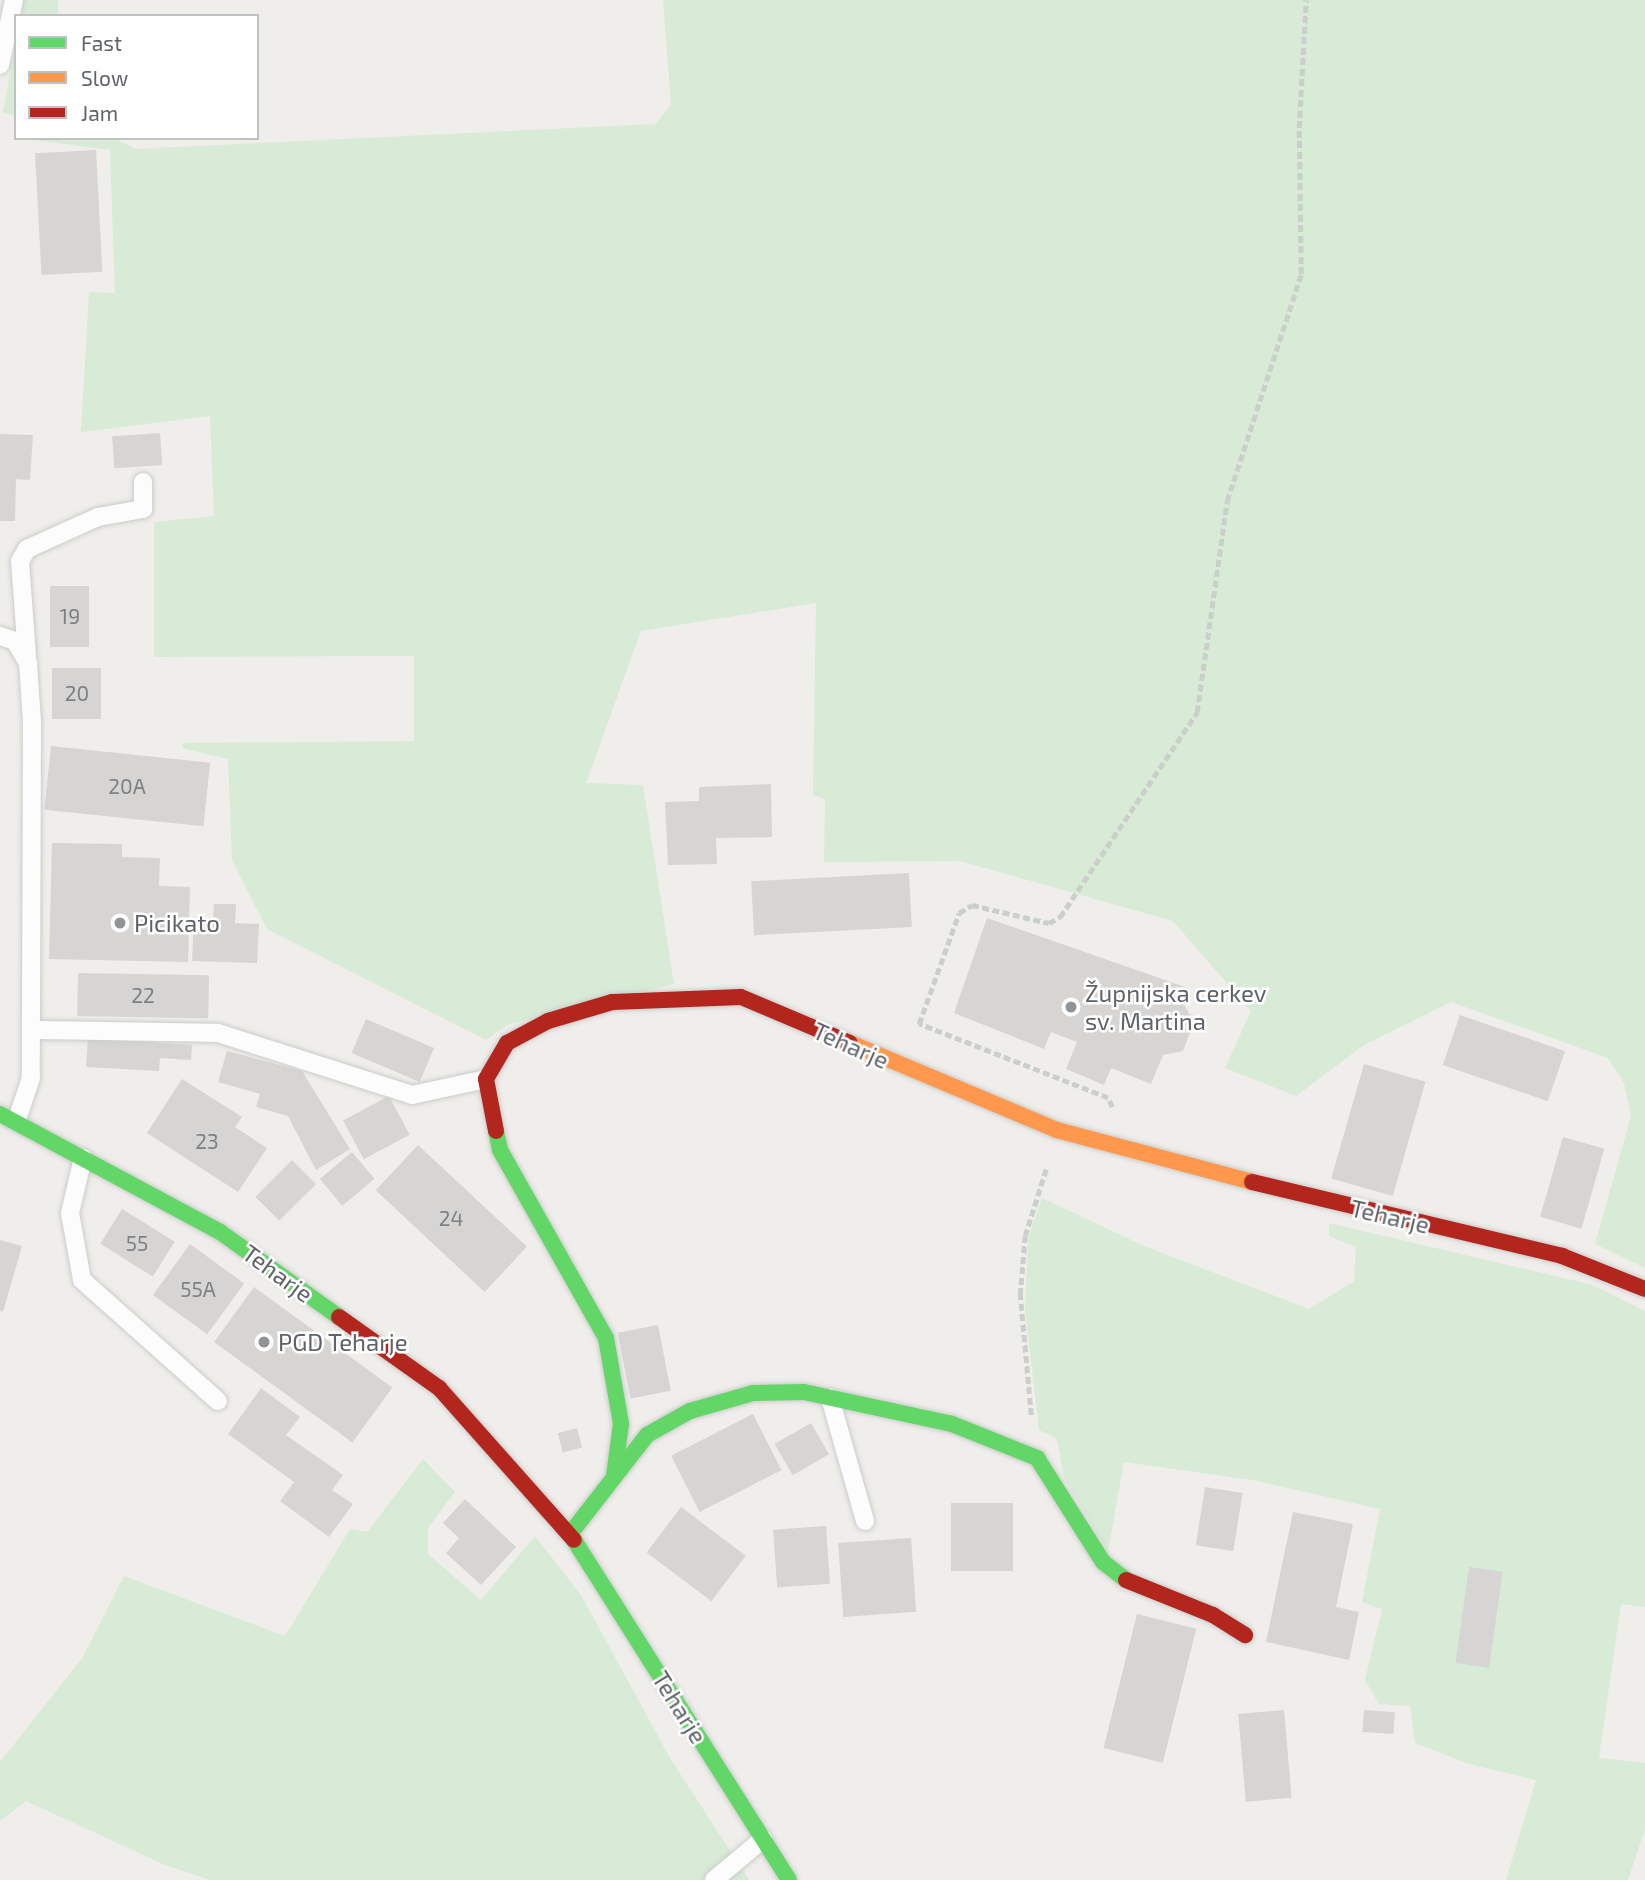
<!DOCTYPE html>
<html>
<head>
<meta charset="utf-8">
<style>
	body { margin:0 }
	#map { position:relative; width:1645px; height:1880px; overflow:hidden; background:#efeeea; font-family:"Exo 2",sans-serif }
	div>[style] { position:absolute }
	.green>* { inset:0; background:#d8ebd6; transform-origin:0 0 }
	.building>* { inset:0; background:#d6d5d3; transform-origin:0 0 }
	.path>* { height:4.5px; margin-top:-2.25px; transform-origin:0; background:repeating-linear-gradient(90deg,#cacfcc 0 7px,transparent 0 10.5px) }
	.roads { filter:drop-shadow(0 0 2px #cbcccc) drop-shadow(0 0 2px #cbcccc) }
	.lane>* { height:18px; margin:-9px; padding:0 9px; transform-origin:9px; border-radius:9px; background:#fdfcfc }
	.fast>* { height:16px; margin:-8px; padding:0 8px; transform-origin:8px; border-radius:8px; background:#63d668 }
	.slow>* { height:16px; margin:-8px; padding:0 8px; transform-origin:8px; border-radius:8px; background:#ff974d }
	.jam>* { height:16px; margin:-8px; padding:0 8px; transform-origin:8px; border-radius:8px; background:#b3261e }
	.dots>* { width:19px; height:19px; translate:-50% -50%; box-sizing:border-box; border:4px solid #fff; border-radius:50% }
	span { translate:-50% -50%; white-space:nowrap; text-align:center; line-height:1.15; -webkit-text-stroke:5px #fff; paint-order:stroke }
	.number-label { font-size:21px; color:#7e8184 }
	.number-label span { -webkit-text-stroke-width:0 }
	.poi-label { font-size:24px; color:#5f6368 }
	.left { translate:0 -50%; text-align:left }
	.street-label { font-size:24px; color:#5f6368 }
	.legend { position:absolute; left:14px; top:14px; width:245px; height:126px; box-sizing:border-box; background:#fff; border:2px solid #bfc1c3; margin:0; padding:9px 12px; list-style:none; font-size:21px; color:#5f6368 }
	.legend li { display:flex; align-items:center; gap:14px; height:35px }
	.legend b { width:35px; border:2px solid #bfc1c3 }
</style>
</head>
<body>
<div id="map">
	<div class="green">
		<i style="left:23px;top:0;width:35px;height:16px"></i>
		<i style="clip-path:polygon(663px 0,1645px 0,1645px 1268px,1595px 1244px,1631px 1116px,1624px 1083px,1608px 1058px,1451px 1002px,1364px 1045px,1296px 1096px,1225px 1068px,1251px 1011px,1173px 921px,960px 861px,824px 862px,825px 799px,813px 795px,816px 603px,641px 631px,586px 783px,643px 785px,674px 984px,509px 1024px,486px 1040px,267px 929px,232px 860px,228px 759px,182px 748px,184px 743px,414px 741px,414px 656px,154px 657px,154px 522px,214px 516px,210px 416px,81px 432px,89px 292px,115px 293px,110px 150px,18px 138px,114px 138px,136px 149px,655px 124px,671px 105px)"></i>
		<i style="clip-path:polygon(16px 41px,16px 116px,3px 112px)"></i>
		<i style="clip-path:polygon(1042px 1198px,1144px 1246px,1309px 1309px,1354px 1281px,1356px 1247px,1329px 1236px,1329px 1223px,1593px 1285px,1645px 1311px,1645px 1607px,1621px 1604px,1599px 1758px,1645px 1763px,1645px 1829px,1628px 1880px,1506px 1880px,1536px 1780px,1469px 1764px,1415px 1743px,1410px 1706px,1379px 1704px,1365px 1680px,1382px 1609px,1362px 1602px,1380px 1509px,1252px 1480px,1124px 1462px,1108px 1551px,1064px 1478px,1057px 1439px,1039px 1430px,1025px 1309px,1028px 1238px)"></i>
		<i style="clip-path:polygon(423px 1459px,455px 1492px,428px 1528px,428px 1554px,481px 1600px,535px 1536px,581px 1595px,670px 1758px,749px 1880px,210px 1880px,165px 1865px,26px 1801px,0 1821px,0 1762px,83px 1657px,124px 1576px,285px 1636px,350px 1529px,367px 1532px)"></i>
	</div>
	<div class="building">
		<i style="left:96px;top:150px;width:122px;height:61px;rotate:87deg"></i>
		<i style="left:160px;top:433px;width:32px;height:48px;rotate:86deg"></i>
		<i style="clip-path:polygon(0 434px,33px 435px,30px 480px,16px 479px,15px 521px,0 521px)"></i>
		<i style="left:50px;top:586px;width:39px;height:61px"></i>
		<i style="left:52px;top:668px;width:49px;height:51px"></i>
		<i style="left:51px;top:746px;width:160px;height:64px;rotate:6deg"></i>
		<i style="clip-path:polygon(771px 784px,772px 837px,716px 838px,717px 864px,668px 865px,665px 802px,699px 801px,699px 787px)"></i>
		<i style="clip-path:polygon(52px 843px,122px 844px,122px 857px,160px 858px,159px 886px,190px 887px,188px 962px,49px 959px)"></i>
		<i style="left:909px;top:873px;width:54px;height:158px;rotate:87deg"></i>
		<i style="clip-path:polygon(214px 904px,236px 904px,235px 923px,259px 924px,257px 963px,192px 961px,194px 917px,213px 918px)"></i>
		<i style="clip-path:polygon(987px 918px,1188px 988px,1182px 1001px,1194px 1022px,1183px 1051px,1163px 1055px,1151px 1084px,1111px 1068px,1104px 1085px,1066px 1069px,1077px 1042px,1051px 1032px,1044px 1049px,954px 1013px)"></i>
		<i style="left:78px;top:973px;width:131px;height:43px;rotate:1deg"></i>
		<i style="left:1460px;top:1015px;width:111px;height:53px;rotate:19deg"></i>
		<i style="left:366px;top:1019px;width:74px;height:37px;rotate:23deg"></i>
		<i style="clip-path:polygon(88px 1038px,192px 1045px,191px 1060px,160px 1058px,159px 1071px,86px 1067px)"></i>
		<i style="clip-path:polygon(227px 1051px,302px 1071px,350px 1149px,316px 1170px,288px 1116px,256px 1107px,260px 1094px,218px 1082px)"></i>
		<i style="left:1364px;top:1064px;width:64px;height:119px;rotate:16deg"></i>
		<i style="clip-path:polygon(182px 1079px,242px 1117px,235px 1127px,267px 1148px,238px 1192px,147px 1133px)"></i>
		<i style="left:389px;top:1096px;width:44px;height:52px;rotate:62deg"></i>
		<i style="left:1563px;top:1137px;width:43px;height:83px;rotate:16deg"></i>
		<i style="left:418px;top:1145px;width:149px;height:62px;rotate:43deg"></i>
		<i style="left:352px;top:1152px;width:35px;height:42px;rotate:50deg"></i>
		<i style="left:292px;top:1160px;width:34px;height:52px;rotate:45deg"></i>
		<i style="left:122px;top:1209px;width:62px;height:41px;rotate:32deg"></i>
		<i style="clip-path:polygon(0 1240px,22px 1246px,3px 1312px,0 1311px)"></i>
		<i style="left:190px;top:1244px;width:67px;height:63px;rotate:36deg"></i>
		<i style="left:254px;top:1287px;width:171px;height:68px;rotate:36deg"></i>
		<i style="left:658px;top:1325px;width:67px;height:41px;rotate:79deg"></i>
		<i style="clip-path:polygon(261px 1388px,300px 1417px,286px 1435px,343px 1475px,332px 1490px,353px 1504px,329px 1537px,280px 1501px,294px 1482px,228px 1434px)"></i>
		<i style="left:753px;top:1414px;width:63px;height:92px;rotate:63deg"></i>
		<i style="left:811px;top:1423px;width:36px;height:42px;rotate:60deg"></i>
		<i style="left:577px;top:1428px;width:20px;height:20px;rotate:75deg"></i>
		<i style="left:1205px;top:1487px;width:38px;height:59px;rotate:9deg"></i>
		<i style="clip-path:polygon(465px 1499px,516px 1547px,481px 1585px,446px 1553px,459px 1538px,443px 1523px)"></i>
		<i style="left:951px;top:1503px;width:62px;height:68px"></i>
		<i style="left:681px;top:1507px;width:81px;height:57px;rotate:37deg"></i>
		<i style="clip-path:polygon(1293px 1512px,1353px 1524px,1336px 1607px,1359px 1612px,1349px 1660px,1266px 1642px)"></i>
		<i style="left:826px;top:1526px;width:58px;height:53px;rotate:86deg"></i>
		<i style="left:911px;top:1538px;width:74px;height:73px;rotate:86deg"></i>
		<i style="left:1469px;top:1567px;width:34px;height:97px;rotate:8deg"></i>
		<i style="left:1137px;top:1614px;width:61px;height:138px;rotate:14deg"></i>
		<i style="left:1284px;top:1710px;width:88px;height:46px;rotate:85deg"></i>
		<i style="left:1364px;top:1710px;width:31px;height:22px;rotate:4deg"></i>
	</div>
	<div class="path">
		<i style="left:1112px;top:1107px;width:10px;rotate:-114deg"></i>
		<i style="left:1108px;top:1098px;width:203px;rotate:-158.6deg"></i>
		<i style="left:919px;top:1024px;width:118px;rotate:-70.2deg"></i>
		<i style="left:959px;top:913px;width:15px;rotate:-32deg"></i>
		<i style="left:972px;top:905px;width:79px;rotate:13.2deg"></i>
		<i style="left:1049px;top:923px;width:13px;rotate:-29deg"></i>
		<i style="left:1060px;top:917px;width:247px;rotate:-56.2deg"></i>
		<i style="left:1197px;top:712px;width:213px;rotate:-81.9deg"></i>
		<i style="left:1227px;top:501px;width:239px;rotate:-71.9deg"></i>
		<i style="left:1301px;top:274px;width:146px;rotate:-90.8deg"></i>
		<i style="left:1299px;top:128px;width:128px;rotate:-86.9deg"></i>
		<i style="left:1031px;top:1415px;width:121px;rotate:-95.2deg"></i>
		<i style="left:1020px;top:1295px;width:59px;rotate:-85.2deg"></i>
		<i style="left:1025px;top:1236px;width:73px;rotate:-72.6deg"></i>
	</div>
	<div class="roads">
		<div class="lane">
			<i style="left:0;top:65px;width:66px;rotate:-77.8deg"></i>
			<i style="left:0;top:636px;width:16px;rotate:18deg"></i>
			<i style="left:15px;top:641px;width:26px;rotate:59deg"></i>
			<i style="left:28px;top:663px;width:58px;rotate:86.1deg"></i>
			<i style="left:32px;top:721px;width:357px;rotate:90.2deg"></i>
			<i style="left:31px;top:1078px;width:46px;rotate:108.8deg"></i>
			<i style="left:27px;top:656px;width:95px;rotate:-94.2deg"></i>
			<i style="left:20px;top:561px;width:14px;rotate:-60deg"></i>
			<i style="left:27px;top:549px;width:78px;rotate:-24.3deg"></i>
			<i style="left:98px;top:517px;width:46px;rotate:-10.1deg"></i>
			<i style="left:143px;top:509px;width:27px;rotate:-90deg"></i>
			<i style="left:32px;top:1030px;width:186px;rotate:0.9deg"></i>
			<i style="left:218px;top:1033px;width:204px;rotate:17.7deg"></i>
			<i style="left:412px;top:1095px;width:76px;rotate:-12.2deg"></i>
			<i style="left:83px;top:1158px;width:57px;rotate:103.3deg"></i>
			<i style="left:70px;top:1213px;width:68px;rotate:79.8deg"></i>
			<i style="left:82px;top:1280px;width:182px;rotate:41.7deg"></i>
			<i style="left:830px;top:1398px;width:128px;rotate:74.1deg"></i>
			<i style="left:714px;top:1880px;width:64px;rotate:-39.9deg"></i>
		</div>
		<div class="fast">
			<i style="left:0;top:1114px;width:250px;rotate:28.2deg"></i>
			<i style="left:220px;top:1232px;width:146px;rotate:35.5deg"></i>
			<i style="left:496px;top:1131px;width:19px;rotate:78deg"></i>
			<i style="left:500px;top:1150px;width:216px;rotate:60.6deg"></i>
			<i style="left:606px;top:1338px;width:87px;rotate:80.1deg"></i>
			<i style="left:621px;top:1424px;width:52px;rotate:97.7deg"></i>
			<i style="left:570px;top:1534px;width:125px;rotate:-52.1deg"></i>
			<i style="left:647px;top:1435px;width:49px;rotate:-29.2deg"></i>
			<i style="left:690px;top:1411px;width:66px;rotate:-15.9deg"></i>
			<i style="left:753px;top:1393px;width:51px;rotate:-1.1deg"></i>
			<i style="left:804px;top:1392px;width:151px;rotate:12.2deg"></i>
			<i style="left:952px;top:1424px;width:92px;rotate:21.8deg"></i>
			<i style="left:1037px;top:1458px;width:123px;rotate:57.6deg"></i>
			<i style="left:1103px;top:1562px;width:29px;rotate:38deg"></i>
			<i style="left:574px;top:1540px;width:402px;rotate:57.7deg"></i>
		</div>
		<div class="slow">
			<i style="left:850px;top:1043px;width:225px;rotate:22.8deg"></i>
			<i style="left:1057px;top:1130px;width:202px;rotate:14.9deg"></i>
		</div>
		<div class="jam">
			<i style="left:496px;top:1131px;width:53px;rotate:-100.9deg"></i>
			<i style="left:486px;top:1079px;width:42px;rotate:-59.7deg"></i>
			<i style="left:507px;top:1043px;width:47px;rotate:-28.2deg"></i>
			<i style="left:548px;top:1021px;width:67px;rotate:-16.5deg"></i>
			<i style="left:612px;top:1002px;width:129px;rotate:-2.2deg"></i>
			<i style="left:741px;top:997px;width:118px;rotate:22.9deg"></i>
			<i style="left:1252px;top:1182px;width:319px;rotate:13.4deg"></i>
			<i style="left:1562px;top:1256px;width:89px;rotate:21.7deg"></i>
			<i style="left:339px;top:1317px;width:123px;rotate:35.4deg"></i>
			<i style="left:439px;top:1388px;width:203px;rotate:48.4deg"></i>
			<i style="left:1126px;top:1580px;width:94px;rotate:21.9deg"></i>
			<i style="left:1213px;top:1615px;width:38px;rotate:32deg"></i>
		</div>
	</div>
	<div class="dots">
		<i style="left:120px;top:923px;background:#919496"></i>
		<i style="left:1071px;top:1007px;background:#919496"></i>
		<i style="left:264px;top:1342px;background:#919496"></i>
	</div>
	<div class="number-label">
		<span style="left:70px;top:616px">19</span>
		<span style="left:77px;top:693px">20</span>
		<span style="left:127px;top:786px">20A</span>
		<span style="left:143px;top:995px">22</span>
		<span style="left:207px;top:1141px">23</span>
		<span style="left:451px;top:1218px">24</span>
		<span style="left:137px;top:1243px">55</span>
		<span style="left:198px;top:1289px">55A</span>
	</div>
	<div class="poi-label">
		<span class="left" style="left:134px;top:923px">Picikato</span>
		<span class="left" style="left:1085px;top:1007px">Župnijska cerkev<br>sv. Martina</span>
		<span class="left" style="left:278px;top:1342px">PGD Teharje</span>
	</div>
	<div class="street-label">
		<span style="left:851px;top:1045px;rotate:24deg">Teharje</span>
		<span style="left:1390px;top:1216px;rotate:13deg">Teharje</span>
		<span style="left:278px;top:1273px;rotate:36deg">Teharje</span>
		<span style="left:680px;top:1707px;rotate:58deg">Teharje</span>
	</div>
	<ul class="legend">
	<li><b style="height:9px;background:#63d668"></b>Fast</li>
	<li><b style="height:9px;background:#ff974d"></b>Slow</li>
	<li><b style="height:9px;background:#b3261e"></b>Jam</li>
	</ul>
</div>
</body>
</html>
